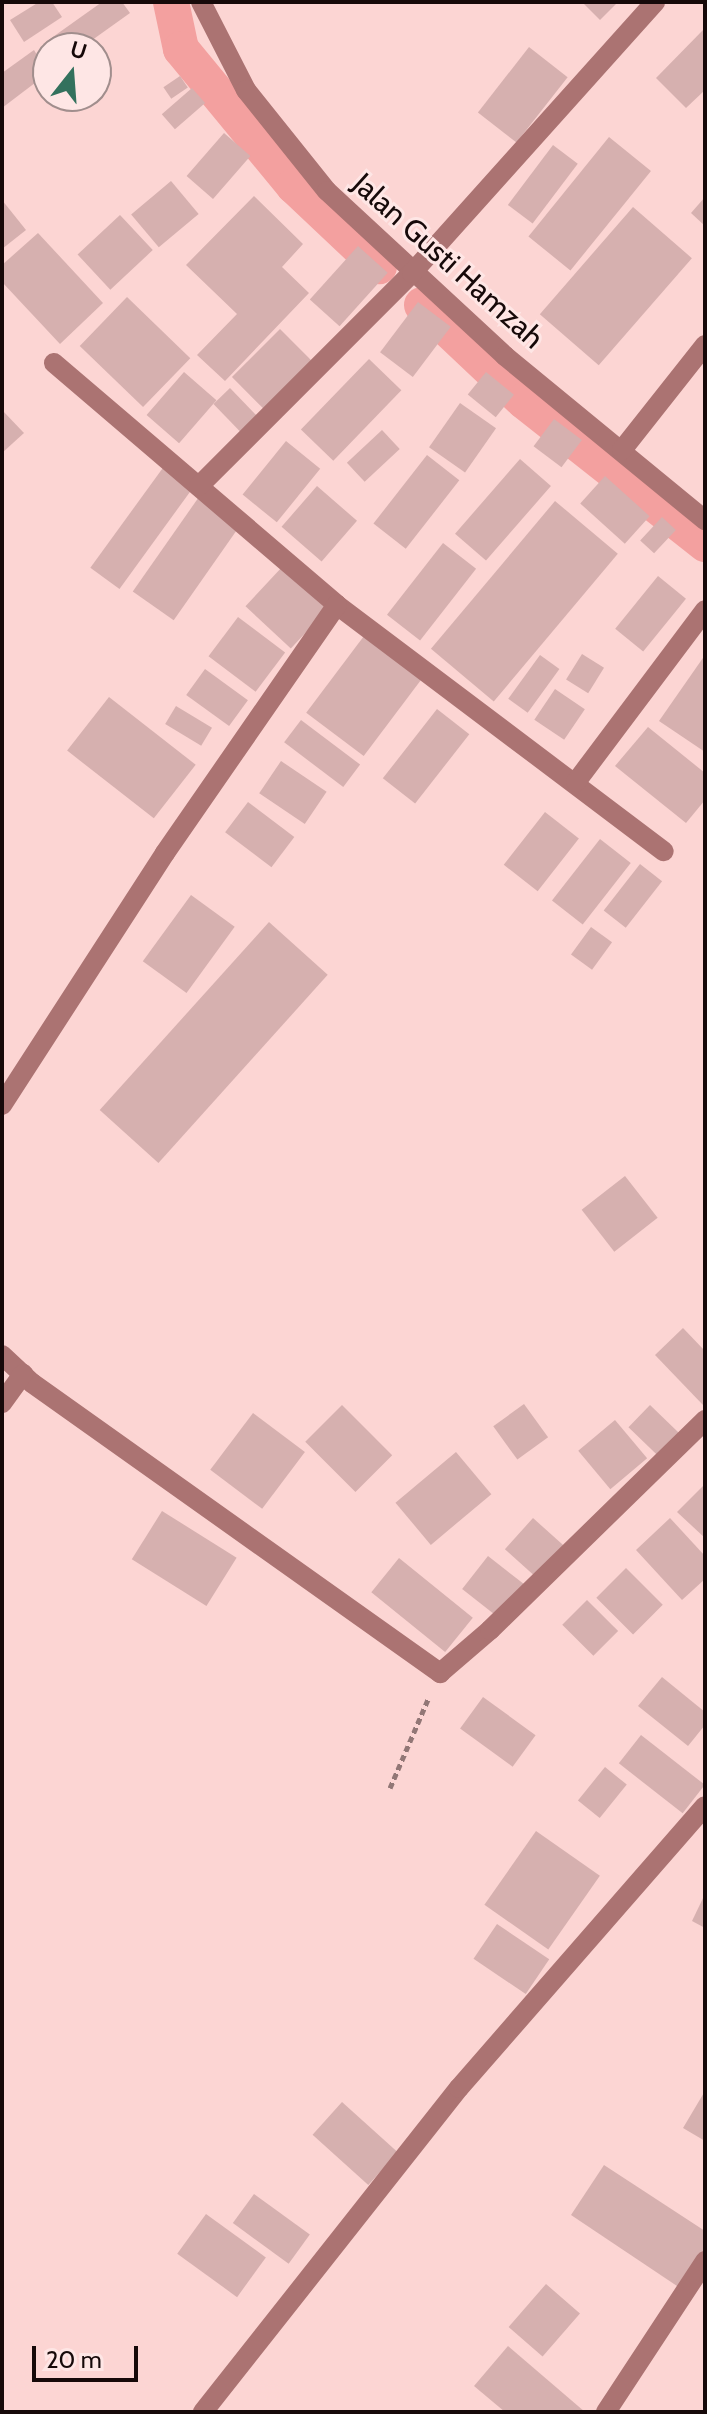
<!DOCTYPE html>
<html>
<head>
<meta charset="utf-8">
<style>
	body { margin:0 }
	#map { position:relative; width:707px; height:2414px; overflow:hidden; background:#fcd5d3; font-family:Cabin,sans-serif }
	div>[style] { position:absolute }
	.canal>* { height:36px; margin:-18px; padding:0 18px; transform-origin:18px; border-radius:18px; background:#f3a09f }
	.building>* { inset:0; background:#d6b0af; transform-origin:0 0 }
	.path>* { height:5px; margin-top:-2.5px; transform-origin:0; background:repeating-linear-gradient(90deg,#927776 0 6px,transparent 0 10px) }
	.minor>* { height:20px; margin:-10px; padding:0 10px; transform-origin:10px; border-radius:10px; background:#ab7372 }
	span { translate:-50% -50%; white-space:nowrap; text-align:center; line-height:1.15; -webkit-text-stroke:6px #fee6e5; paint-order:stroke }
	.street-label { font-size:30px; color:#160909 }
	.frame { position:absolute; inset:0; border:4px solid #160909; pointer-events:none }
	.north { position:absolute; left:32px; top:32px; width:80px; height:80px; box-sizing:border-box; background:#fee6e5; border:2px solid #a18e8d; border-radius:50%; rotate:17deg; font-size:22px; font-weight:700; line-height:32px; text-align:center; color:#160909 }
	.north::after { content:''; display:block; margin:auto; width:28px; height:36px; background:#33715d; clip-path:polygon(50% 0,100% 100%,50% 72%,0 100%) }
	.scale { position:absolute; left:32px; top:2346px; width:106px; height:36px; box-sizing:border-box; border:4px solid #160909; border-top:0; padding-left:10px; font-size:24px; line-height:28px; white-space:nowrap; color:#160909; -webkit-text-stroke:6px #fee6e5; paint-order:stroke }
</style>
</head>
<body>
<div id="map">
	<div class="canal">
		<i style="left:171px;top:2px;width:48px;rotate:78deg"></i>
		<i style="left:181px;top:49px;width:178px;rotate:50.5deg"></i>
		<i style="left:294px;top:186px;width:117px;rotate:43.3deg"></i>
		<i style="left:422px;top:305px;width:140px;rotate:43.3deg"></i>
		<i style="left:524px;top:401px;width:231px;rotate:38.3deg"></i>
	</div>
	<div class="building">
		<i style="clip-path:polygon(39px 2px,52px 2px,62px 17px,24px 42px,10px 20px)"></i>
		<i style="clip-path:polygon(102px 2px,122px 2px,130px 13px,81px 48px,46px 48px,43px 44px)"></i>
		<i style="clip-path:polygon(582px 2px,618px 2px,600px 20px)"></i>
		<i style="clip-path:polygon(703px 30px,705px 90px,686px 108px,656px 78px)"></i>
		<i style="left:529px;top:47px;width:49px;height:83px;rotate:38deg"></i>
		<i style="clip-path:polygon(34px 50px,48px 73px,2px 108px,2px 73px)"></i>
		<i style="left:180px;top:76px;width:14px;height:20px;rotate:56deg"></i>
		<i style="left:192px;top:88px;width:20px;height:40px;rotate:49deg"></i>
		<i style="left:224px;top:133px;width:35px;height:57px;rotate:41deg"></i>
		<i style="left:609px;top:137px;width:54px;height:128px;rotate:39deg"></i>
		<i style="left:553px;top:145px;width:31px;height:75px;rotate:37deg"></i>
		<i style="left:171px;top:181px;width:43px;height:52px;rotate:50deg"></i>
		<i style="clip-path:polygon(254px 196px,303px 244px,282px 267px,309px 293px,225px 381px,197px 355px,237px 314px,186px 265px)"></i>
		<i style="clip-path:polygon(705px 197px,705px 226px,691px 213px)"></i>
		<i style="clip-path:polygon(2px 200px,26px 230px,2px 249px)"></i>
		<i style="left:633px;top:207px;width:78px;height:142px;rotate:41deg"></i>
		<i style="left:120px;top:215px;width:48px;height:58px;rotate:47deg"></i>
		<i style="clip-path:polygon(38px 233px,103px 303px,60px 344px,2px 282px,2px 265px)"></i>
		<i style="left:358px;top:246px;width:40px;height:72px;rotate:42deg"></i>
		<i style="left:127px;top:297px;width:88px;height:68px;rotate:44deg"></i>
		<i style="left:418px;top:302px;width:41px;height:63px;rotate:37deg"></i>
		<i style="left:280px;top:329px;width:49px;height:68px;rotate:45deg"></i>
		<i style="left:369px;top:359px;width:45px;height:98px;rotate:44deg"></i>
		<i style="left:184px;top:372px;width:43px;height:57px;rotate:41deg"></i>
		<i style="left:486px;top:372px;width:36px;height:29px;rotate:39deg"></i>
		<i style="left:230px;top:388px;width:40px;height:23px;rotate:46deg"></i>
		<i style="left:460px;top:403px;width:44px;height:54px;rotate:35deg"></i>
		<i style="clip-path:polygon(2px 410px,24px 433px,2px 453px)"></i>
		<i style="left:554px;top:419px;width:35px;height:34px;rotate:37deg"></i>
		<i style="left:382px;top:430px;width:26px;height:48px;rotate:47deg"></i>
		<i style="left:286px;top:441px;width:44px;height:69px;rotate:39deg"></i>
		<i style="left:427px;top:455px;width:41px;height:87px;rotate:38deg"></i>
		<i style="left:520px;top:459px;width:41px;height:99px;rotate:41deg"></i>
		<i style="left:165px;top:465px;width:36px;height:127px;rotate:36deg"></i>
		<i style="left:605px;top:476px;width:60px;height:37px;rotate:42deg"></i>
		<i style="left:317px;top:486px;width:53px;height:54px;rotate:41deg"></i>
		<i style="left:201px;top:494px;width:50px;height:119px;rotate:35deg"></i>
		<i style="left:555px;top:501px;width:82px;height:193px;rotate:40deg"></i>
		<i style="left:662px;top:517px;width:19px;height:32px;rotate:43deg"></i>
		<i style="left:443px;top:543px;width:42px;height:91px;rotate:38deg"></i>
		<i style="left:283px;top:566px;width:62px;height:55px;rotate:43deg"></i>
		<i style="left:658px;top:576px;width:36px;height:68px;rotate:39deg"></i>
		<i style="left:238px;top:617px;width:59px;height:49px;rotate:37deg"></i>
		<i style="left:367px;top:632px;width:72px;height:101px;rotate:37deg"></i>
		<i style="left:582px;top:654px;width:26px;height:30px;rotate:32deg"></i>
		<i style="left:540px;top:655px;width:24px;height:54px;rotate:36deg"></i>
		<i style="clip-path:polygon(705px 655px,705px 752px,659px 721px)"></i>
		<i style="left:205px;top:669px;width:53px;height:32px;rotate:36deg"></i>
		<i style="left:555px;top:689px;width:36px;height:37px;rotate:34deg"></i>
		<i style="left:109px;top:697px;width:110px;height:68px;rotate:38deg"></i>
		<i style="left:176px;top:706px;width:42px;height:21px;rotate:31deg"></i>
		<i style="left:437px;top:709px;width:41px;height:88px;rotate:38deg"></i>
		<i style="left:301px;top:720px;width:74px;height:28px;rotate:37deg"></i>
		<i style="clip-path:polygon(648px 727px,705px 773px,705px 800px,686px 823px,615px 766px)"></i>
		<i style="left:281px;top:761px;width:55px;height:39px;rotate:34deg"></i>
		<i style="left:248px;top:802px;width:58px;height:38px;rotate:37deg"></i>
		<i style="left:545px;top:812px;width:43px;height:67px;rotate:38deg"></i>
		<i style="left:600px;top:839px;width:39px;height:78px;rotate:38deg"></i>
		<i style="left:640px;top:864px;width:28px;height:59px;rotate:38deg"></i>
		<i style="left:191px;top:895px;width:54px;height:82px;rotate:36deg"></i>
		<i style="left:269px;top:922px;width:79px;height:253px;rotate:42deg"></i>
		<i style="left:591px;top:927px;width:26px;height:34px;rotate:36deg"></i>
		<i style="left:625px;top:1176px;width:53px;height:55px;rotate:52deg"></i>
		<i style="clip-path:polygon(683px 1328px,705px 1351px,703px 1405px,655px 1355px)"></i>
		<i style="left:524px;top:1404px;width:41px;height:38px;rotate:54deg"></i>
		<i style="left:342px;top:1405px;width:71px;height:52px;rotate:45deg"></i>
		<i style="left:650px;top:1405px;width:40px;height:31px;rotate:44deg"></i>
		<i style="left:253px;top:1413px;width:65px;height:71px;rotate:37deg"></i>
		<i style="left:615px;top:1420px;width:50px;height:48px;rotate:50deg"></i>
		<i style="left:456px;top:1452px;width:55px;height:79px;rotate:50deg"></i>
		<i style="clip-path:polygon(705px 1484px,705px 1538px,677px 1512px)"></i>
		<i style="left:162px;top:1511px;width:88px;height:57px;rotate:32deg"></i>
		<i style="left:533px;top:1518px;width:42px;height:42px;rotate:42deg"></i>
		<i style="clip-path:polygon(670px 1518px,705px 1556px,705px 1579px,682px 1600px,636px 1550px)"></i>
		<i style="left:488px;top:1556px;width:46px;height:42px;rotate:38deg"></i>
		<i style="left:399px;top:1558px;width:95px;height:44px;rotate:39deg"></i>
		<i style="left:626px;top:1568px;width:52px;height:42px;rotate:45deg"></i>
		<i style="left:587px;top:1600px;width:44px;height:35px;rotate:45deg"></i>
		<i style="clip-path:polygon(662px 1677px,705px 1712px,705px 1725px,688px 1746px,638px 1706px)"></i>
		<i style="left:483px;top:1697px;width:65px;height:39px;rotate:36deg"></i>
		<i style="left:641px;top:1735px;width:81px;height:36px;rotate:38deg"></i>
		<i style="left:605px;top:1767px;width:28px;height:43px;rotate:39deg"></i>
		<i style="left:536px;top:1831px;width:78px;height:90px;rotate:35deg"></i>
		<i style="clip-path:polygon(705px 1894px,705px 1928px,692px 1921px)"></i>
		<i style="left:497px;top:1924px;width:63px;height:42px;rotate:34deg"></i>
		<i style="clip-path:polygon(705px 2091px,705px 2141px,683px 2128px)"></i>
		<i style="left:342px;top:2102px;width:75px;height:44px;rotate:42deg"></i>
		<i style="clip-path:polygon(604px 2165px,705px 2231px,705px 2250px,680px 2288px,571px 2215px)"></i>
		<i style="left:254px;top:2194px;width:69px;height:36px;rotate:36deg"></i>
		<i style="left:206px;top:2214px;width:74px;height:49px;rotate:36deg"></i>
		<i style="left:546px;top:2284px;width:45px;height:57px;rotate:41deg"></i>
		<i style="clip-path:polygon(508px 2346px,585px 2412px,505px 2412px,474px 2386px)"></i>
	</div>
	<div class="path">
		<i style="left:390px;top:1788px;width:99px;rotate:-66.8deg"></i>
	</div>
	<div class="minor">
		<i style="left:201px;top:2px;width:99px;rotate:62.9deg"></i>
		<i style="left:246px;top:90px;width:129px;rotate:51.3deg"></i>
		<i style="left:327px;top:191px;width:243px;rotate:42.8deg"></i>
		<i style="left:505px;top:356px;width:259px;rotate:39.4deg"></i>
		<i style="left:54px;top:363px;width:372px;rotate:40.5deg"></i>
		<i style="left:337px;top:605px;width:409px;rotate:37deg"></i>
		<i style="left:622px;top:450px;width:134px;rotate:-51.7deg"></i>
		<i style="left:199px;top:486px;width:301px;rotate:-45deg"></i>
		<i style="left:412px;top:273px;width:364px;rotate:-48.1deg"></i>
		<i style="left:576px;top:782px;width:215px;rotate:-53.1deg"></i>
		<i style="left:2px;top:1105px;width:300px;rotate:-57.1deg"></i>
		<i style="left:165px;top:853px;width:302px;rotate:-55.3deg"></i>
		<i style="left:2px;top:1355px;width:41px;rotate:43deg"></i>
		<i style="left:32px;top:1383px;width:501px;rotate:35.4deg"></i>
		<i style="left:440px;top:1673px;width:66px;rotate:-40.7deg"></i>
		<i style="left:490px;top:1630px;width:301px;rotate:-44.3deg"></i>
		<i style="left:2px;top:1403px;width:36px;rotate:-54deg"></i>
		<i style="left:203px;top:2412px;width:413px;rotate:-51.7deg"></i>
		<i style="left:459px;top:2088px;width:374px;rotate:-48.9deg"></i>
		<i style="left:606px;top:2412px;width:181px;rotate:-56.7deg"></i>
	</div>
	<div class="street-label">
		<span style="left:448px;top:261px;rotate:42deg">Jalan Gusti Hamzah</span>
	</div>
	<div class="frame"></div>
	<div class="north">U</div>
	<div class="scale">20 m</div>
</div>
</body>
</html>
